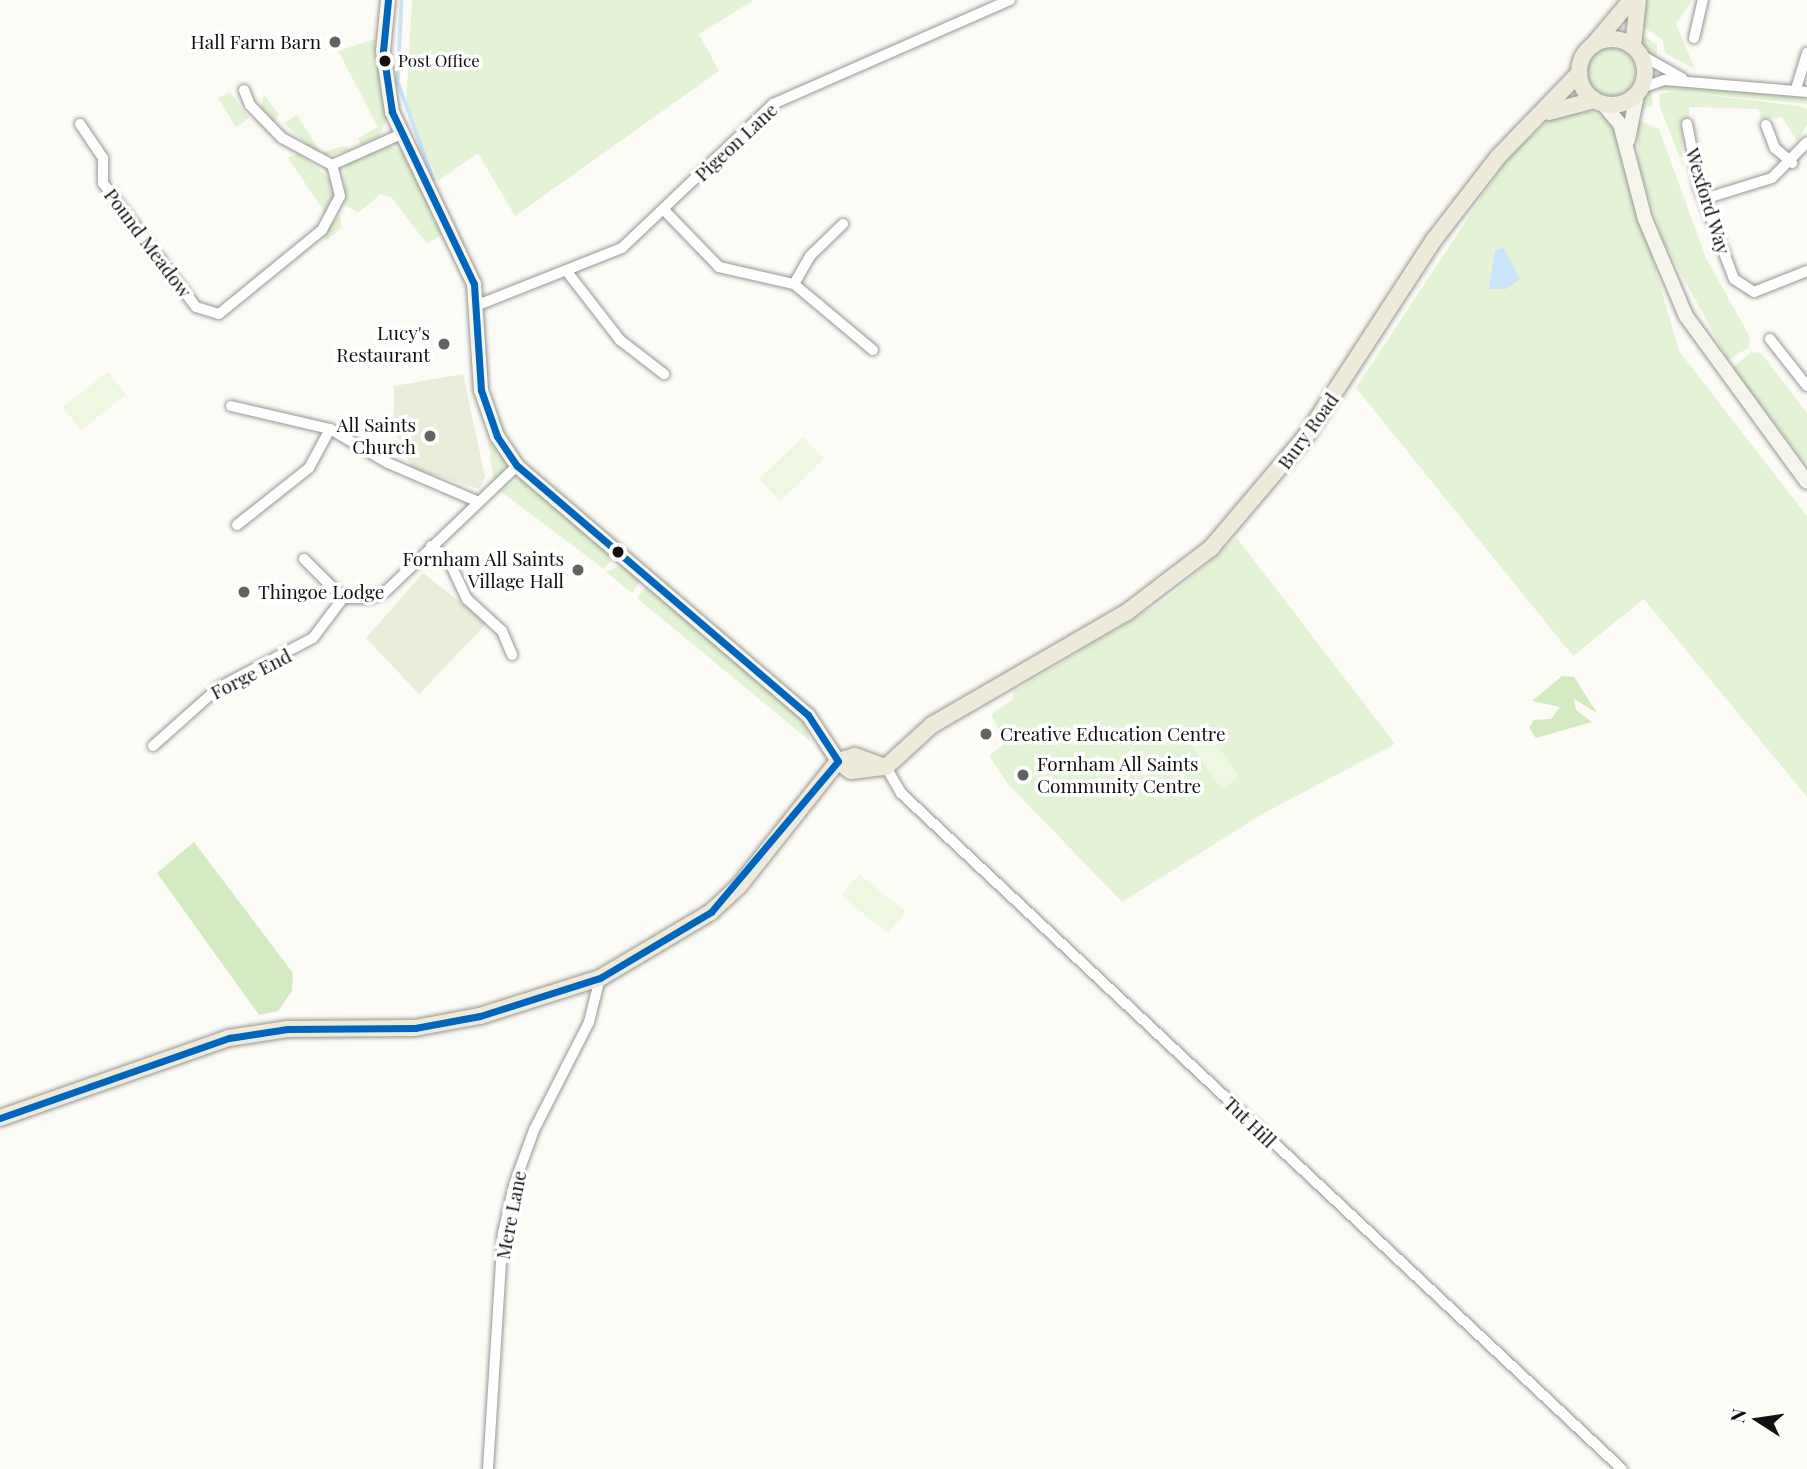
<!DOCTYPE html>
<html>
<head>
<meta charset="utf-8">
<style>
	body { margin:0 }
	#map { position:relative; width:1807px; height:1469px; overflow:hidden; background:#fcfbf6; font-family:"Playfair Display",serif }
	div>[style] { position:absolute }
	.green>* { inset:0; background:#e4f3d5 }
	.round { border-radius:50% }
	.forest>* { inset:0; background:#d4ebc2 }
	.cemetery>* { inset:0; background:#e8eed9 }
	.pitch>* { inset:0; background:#eef7df; transform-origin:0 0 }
	.water>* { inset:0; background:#cae5f8 }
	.stream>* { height:3.5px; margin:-1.75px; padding:0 1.75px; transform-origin:1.75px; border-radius:1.75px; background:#cae5f8 }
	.roads { filter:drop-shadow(0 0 2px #969694) drop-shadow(0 0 2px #969694) }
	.minor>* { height:10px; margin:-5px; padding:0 5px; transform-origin:5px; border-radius:5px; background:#fffefe }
	.secondary>* { height:14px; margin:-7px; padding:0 7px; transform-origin:7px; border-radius:7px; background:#f6f5eb }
	.primary>* { height:16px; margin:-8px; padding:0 8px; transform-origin:8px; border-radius:8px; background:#eeeada }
	.primary>.ring { margin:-8px; padding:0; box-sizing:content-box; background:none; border:16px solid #eeeada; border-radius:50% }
	.bus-1>* { height:7px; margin:-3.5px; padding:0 3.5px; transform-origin:3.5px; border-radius:3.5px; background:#0065bd }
	.dots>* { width:19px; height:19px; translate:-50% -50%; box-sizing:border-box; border:4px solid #fff; border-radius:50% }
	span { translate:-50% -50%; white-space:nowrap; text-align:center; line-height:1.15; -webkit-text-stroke:7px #fff; paint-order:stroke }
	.bus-label { font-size:17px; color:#101010 }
	.left { translate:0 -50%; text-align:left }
	.poi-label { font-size:19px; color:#101010 }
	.right { translate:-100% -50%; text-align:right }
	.street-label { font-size:19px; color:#101010 }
	.north { position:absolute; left:1723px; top:1385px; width:70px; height:70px; -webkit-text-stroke:5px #fff; paint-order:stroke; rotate:282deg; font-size:19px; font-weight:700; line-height:28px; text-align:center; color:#101010 }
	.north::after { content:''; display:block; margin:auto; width:24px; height:32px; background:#101010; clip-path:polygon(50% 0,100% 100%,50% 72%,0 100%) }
</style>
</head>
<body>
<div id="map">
	<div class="green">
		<i style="clip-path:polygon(412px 0,754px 0,699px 34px,719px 71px,515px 216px,478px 153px,438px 181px,406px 106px)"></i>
		<i style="clip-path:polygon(1645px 0,1692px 0,1676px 24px,1695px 69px,1665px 53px,1663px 40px,1643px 27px)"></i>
		<i style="clip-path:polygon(1640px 33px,1657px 45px,1657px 62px,1639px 43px)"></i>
		<i style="clip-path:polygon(375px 39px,375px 66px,384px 65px,387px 118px,379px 136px,361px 145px,358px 138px,378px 127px,338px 51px)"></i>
		<i class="round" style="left:1587px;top:48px;width:48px;height:48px"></i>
		<i style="clip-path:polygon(1659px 85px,1782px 92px,1807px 99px,1807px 104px,1659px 90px)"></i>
		<i style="clip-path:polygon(1651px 87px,1653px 105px,1637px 112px,1643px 96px)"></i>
		<i style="clip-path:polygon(1676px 91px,1800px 106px,1807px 109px,1807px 125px,1797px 141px,1782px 117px,1761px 119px,1759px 109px,1689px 107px,1689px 121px,1681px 122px,1683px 166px,1660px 107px,1659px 94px)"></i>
		<i style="clip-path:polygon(230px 92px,249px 118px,236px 127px,218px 98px)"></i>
		<i style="clip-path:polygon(264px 94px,279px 115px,272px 124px,261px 108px)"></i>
		<i style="clip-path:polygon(1589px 111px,1613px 121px,1679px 351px,1807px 516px,1807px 797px,1644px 599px,1573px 656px,1356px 388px,1510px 154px,1556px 115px)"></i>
		<i style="clip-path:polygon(297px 115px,321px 153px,343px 146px,353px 150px,320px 157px,284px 123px)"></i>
		<i style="clip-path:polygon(1637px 120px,1659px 129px,1706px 258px,1750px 337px,1748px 348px,1728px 360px,1663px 240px,1639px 167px)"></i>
		<i style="clip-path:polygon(382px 144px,407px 152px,435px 206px,428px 210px,443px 234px,427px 244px,392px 198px,381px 194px,358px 213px,344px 204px,345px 164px)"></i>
		<i style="clip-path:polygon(299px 153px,331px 180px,336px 196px,328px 217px,288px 158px)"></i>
		<i style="clip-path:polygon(340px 215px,341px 228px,327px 240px,320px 232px)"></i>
		<i style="clip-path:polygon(1752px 352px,1761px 353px,1807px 413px,1807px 465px,1732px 368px)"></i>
		<i style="clip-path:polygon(488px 440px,504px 460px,503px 474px,494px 481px)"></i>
		<i style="clip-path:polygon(521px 478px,615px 556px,604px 569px,500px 491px)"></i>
		<i style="clip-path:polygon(1237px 538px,1395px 744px,1264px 813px,1122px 902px,1008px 784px,989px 756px,1005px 743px,991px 714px,1012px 700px,1013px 692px,1165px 600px)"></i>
		<i style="clip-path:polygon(624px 564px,641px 579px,632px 593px,606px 572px)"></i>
		<i style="clip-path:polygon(647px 585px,804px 719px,810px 741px,637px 598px)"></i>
	</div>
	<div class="forest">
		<i style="clip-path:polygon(1562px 676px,1574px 677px,1597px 713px,1574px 699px,1576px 710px,1592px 722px,1536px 738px,1529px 728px,1534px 720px,1551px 719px,1560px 707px,1532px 701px)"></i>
		<i style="clip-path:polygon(194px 842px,293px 973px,292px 991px,278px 1011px,259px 1015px,157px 873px)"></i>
	</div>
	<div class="cemetery">
		<i style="clip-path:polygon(463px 374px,485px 477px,479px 489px,412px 468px,394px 430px,394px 386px)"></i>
		<i style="clip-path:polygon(423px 573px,487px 623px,419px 694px,366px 638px)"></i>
	</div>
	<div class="pitch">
		<i style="left:108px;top:372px;width:29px;height:57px;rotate:52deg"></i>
		<i style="left:803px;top:437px;width:30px;height:61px;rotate:46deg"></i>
		<i style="left:1207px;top:731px;width:56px;height:21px;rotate:55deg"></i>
		<i style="left:859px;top:874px;width:60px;height:28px;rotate:39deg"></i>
	</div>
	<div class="water">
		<i style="clip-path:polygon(1504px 248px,1520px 279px,1506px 289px,1489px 289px,1495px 250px)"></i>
	</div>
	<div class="stream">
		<i style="left:402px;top:0;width:82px;rotate:92.8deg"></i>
		<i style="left:398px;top:82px;width:104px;rotate:69.8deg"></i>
	</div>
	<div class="roads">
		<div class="minor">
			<i style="left:1694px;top:38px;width:39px;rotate:-77deg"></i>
			<i style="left:1641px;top:55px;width:47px;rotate:29.3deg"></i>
			<i style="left:1641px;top:88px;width:24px;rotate:-19deg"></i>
			<i style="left:1664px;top:80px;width:144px;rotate:4.8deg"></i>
			<i style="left:1796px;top:89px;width:38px;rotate:-73deg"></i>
			<i style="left:80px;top:124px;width:41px;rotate:55.9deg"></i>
			<i style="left:103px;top:158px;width:25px;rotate:90deg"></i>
			<i style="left:103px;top:183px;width:155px;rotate:53.1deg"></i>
			<i style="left:196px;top:307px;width:24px;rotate:17deg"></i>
			<i style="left:219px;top:314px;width:133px;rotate:-39.2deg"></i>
			<i style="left:322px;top:230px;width:38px;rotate:-62deg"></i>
			<i style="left:340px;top:196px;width:32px;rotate:-104deg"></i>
			<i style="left:332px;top:165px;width:57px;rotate:-151.6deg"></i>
			<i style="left:282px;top:138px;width:46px;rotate:-134.1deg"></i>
			<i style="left:250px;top:105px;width:16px;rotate:-112deg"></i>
			<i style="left:1687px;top:124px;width:63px;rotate:79deg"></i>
			<i style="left:1699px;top:186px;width:99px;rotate:69.4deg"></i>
			<i style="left:1734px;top:279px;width:24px;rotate:33deg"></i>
			<i style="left:1754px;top:292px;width:57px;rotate:-21.6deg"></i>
			<i style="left:1766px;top:125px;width:25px;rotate:69deg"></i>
			<i style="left:1775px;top:148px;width:23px;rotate:41deg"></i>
			<i style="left:332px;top:165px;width:73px;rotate:-24.1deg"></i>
			<i style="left:1704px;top:199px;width:71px;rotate:-17.2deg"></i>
			<i style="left:1772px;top:178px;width:50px;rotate:-45.8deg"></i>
			<i style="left:664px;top:210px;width:79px;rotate:46deg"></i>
			<i style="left:719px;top:267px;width:77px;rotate:12.8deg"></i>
			<i style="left:794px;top:284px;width:103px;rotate:39.9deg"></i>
			<i style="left:568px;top:273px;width:85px;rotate:52.2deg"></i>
			<i style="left:620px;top:340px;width:56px;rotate:37.7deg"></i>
			<i style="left:794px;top:284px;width:32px;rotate:-60deg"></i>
			<i style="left:810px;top:256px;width:46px;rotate:-44.1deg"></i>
			<i style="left:478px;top:305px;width:155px;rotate:-21.6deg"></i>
			<i style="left:622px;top:248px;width:209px;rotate:-43.6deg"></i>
			<i style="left:773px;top:104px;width:259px;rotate:-23.7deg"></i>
			<i style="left:1770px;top:339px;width:60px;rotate:51.8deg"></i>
			<i style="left:231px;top:406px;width:102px;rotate:13.1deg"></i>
			<i style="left:330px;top:429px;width:67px;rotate:30.4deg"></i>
			<i style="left:388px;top:463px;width:94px;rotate:23.3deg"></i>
			<i style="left:237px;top:525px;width:92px;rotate:-38.4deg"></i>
			<i style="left:309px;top:468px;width:44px;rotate:-61.7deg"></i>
			<i style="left:431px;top:546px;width:25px;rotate:42deg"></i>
			<i style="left:450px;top:563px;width:40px;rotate:65deg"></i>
			<i style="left:467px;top:599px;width:47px;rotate:42.4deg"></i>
			<i style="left:502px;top:631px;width:26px;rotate:67deg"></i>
			<i style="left:304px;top:559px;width:55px;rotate:45deg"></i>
			<i style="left:343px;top:598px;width:27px"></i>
			<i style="left:370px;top:598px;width:16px;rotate:-22deg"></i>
			<i style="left:385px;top:592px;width:182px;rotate:-43.7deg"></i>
			<i style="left:153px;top:746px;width:87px;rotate:-41.7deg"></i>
			<i style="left:218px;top:688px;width:107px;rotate:-27.8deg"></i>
			<i style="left:313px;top:638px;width:50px;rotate:-53.1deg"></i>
			<i style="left:886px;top:767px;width:30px;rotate:60deg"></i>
			<i style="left:901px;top:793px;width:988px;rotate:43.16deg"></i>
			<i style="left:488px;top:1469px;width:236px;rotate:-86.4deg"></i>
			<i style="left:503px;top:1233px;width:49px;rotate:-77.1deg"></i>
			<i style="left:514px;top:1185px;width:59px;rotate:-70deg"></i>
			<i style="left:534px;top:1130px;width:121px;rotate:-63deg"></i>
			<i style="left:589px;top:1022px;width:45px;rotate:-76deg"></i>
		</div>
		<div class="secondary">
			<i style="left:388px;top:0;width:51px;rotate:95.6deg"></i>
			<i style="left:383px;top:51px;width:62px;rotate:81.6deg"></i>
			<i style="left:392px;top:112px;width:191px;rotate:64.5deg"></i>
			<i style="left:474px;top:284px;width:106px;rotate:86.2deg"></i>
			<i style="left:481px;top:390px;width:49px;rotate:70.8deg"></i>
			<i style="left:497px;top:436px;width:36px;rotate:56deg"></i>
			<i style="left:517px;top:466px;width:383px;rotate:40.6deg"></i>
			<i style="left:808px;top:715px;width:55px;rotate:56.9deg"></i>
			<i style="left:1604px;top:105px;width:25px;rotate:50deg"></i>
			<i style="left:1620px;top:124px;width:98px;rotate:75.3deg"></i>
			<i style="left:1645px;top:219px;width:105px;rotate:67.1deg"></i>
			<i style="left:1686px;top:316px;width:205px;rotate:53.9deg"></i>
			<i style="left:1628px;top:140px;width:47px;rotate:-78.9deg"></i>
		</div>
		<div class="primary">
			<i class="ring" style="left:1579px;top:39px;width:50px;height:50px"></i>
			<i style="left:1595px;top:43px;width:56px;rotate:-50.1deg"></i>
			<i style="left:1633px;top:46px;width:46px;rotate:-83.8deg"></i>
			<i style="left:1549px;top:112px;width:47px;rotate:-14.9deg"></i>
			<i style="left:838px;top:761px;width:16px;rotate:38deg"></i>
			<i style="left:851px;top:771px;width:35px;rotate:-7deg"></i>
			<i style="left:886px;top:767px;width:62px;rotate:-42.4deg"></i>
			<i style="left:932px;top:725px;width:225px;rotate:-30.1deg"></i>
			<i style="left:1127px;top:612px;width:106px;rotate:-37.3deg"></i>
			<i style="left:1211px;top:548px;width:147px;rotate:-49.7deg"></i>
			<i style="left:1306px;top:436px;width:233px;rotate:-56.9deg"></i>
			<i style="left:1433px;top:241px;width:106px;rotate:-52.3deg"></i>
			<i style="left:1498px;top:157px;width:117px;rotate:-46deg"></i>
			<i style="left:0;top:1118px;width:243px;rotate:-19.3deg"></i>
			<i style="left:229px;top:1038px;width:59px;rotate:-8.8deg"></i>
			<i style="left:287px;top:1029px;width:128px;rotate:-0.4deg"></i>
			<i style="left:415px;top:1028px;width:66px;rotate:-10.5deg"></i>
			<i style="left:480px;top:1016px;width:126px;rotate:-17.6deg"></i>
			<i style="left:600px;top:978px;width:129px;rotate:-30.7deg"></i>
			<i style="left:711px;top:912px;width:38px;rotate:-43deg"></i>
			<i style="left:739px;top:886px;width:159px;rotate:-51.6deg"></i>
			<i style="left:838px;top:761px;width:18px;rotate:-16deg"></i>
			<i style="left:855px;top:756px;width:33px;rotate:20deg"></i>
		</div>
	</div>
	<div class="bus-1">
		<i style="left:0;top:1118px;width:243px;rotate:-19.3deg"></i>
		<i style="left:229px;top:1038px;width:59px;rotate:-8.8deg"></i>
		<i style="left:287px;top:1029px;width:128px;rotate:-0.4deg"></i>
		<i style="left:415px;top:1028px;width:66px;rotate:-10.5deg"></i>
		<i style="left:480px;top:1016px;width:126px;rotate:-17.6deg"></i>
		<i style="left:600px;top:978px;width:129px;rotate:-30.7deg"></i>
		<i style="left:711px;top:912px;width:197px;rotate:-49.9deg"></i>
		<i style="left:838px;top:761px;width:55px;rotate:-123.1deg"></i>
		<i style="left:808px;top:715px;width:383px;rotate:-139.4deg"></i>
		<i style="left:517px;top:466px;width:36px;rotate:-124deg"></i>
		<i style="left:497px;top:436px;width:49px;rotate:-109.2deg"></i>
		<i style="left:481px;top:390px;width:106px;rotate:-93.8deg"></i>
		<i style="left:474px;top:284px;width:191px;rotate:-115.5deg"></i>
		<i style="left:392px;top:112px;width:62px;rotate:-98.4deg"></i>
		<i style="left:383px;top:51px;width:51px;rotate:-84.4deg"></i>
	</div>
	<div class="dots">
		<i style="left:335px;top:42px;background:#636260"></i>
		<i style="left:385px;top:61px;background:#101010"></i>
		<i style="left:444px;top:344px;background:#636260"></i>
		<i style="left:430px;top:436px;background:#636260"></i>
		<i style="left:618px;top:552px;background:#101010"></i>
		<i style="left:578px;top:570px;background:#636260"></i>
		<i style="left:244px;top:592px;background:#636260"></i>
		<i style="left:986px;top:734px;background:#636260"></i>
		<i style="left:1023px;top:775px;background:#636260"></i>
	</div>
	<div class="bus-label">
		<span class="left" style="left:398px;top:61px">Post Office</span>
	</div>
	<div class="poi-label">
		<span class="right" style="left:321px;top:42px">Hall Farm Barn</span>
		<span class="right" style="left:430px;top:344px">Lucy's<br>Restaurant</span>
		<span class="right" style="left:416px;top:436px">All Saints<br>Church</span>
		<span class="right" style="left:564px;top:570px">Fornham All Saints<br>Village Hall</span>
		<span class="left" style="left:258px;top:592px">Thingoe Lodge</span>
		<span class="left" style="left:1000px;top:734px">Creative Education Centre</span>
		<span class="left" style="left:1037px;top:775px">Fornham All Saints<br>Community Centre</span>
	</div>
	<div class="street-label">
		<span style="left:736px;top:142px;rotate:-43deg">Pigeon Lane</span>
		<span style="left:1708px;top:201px;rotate:73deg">Wexford Way</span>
		<span style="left:148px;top:243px;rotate:53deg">Pound Meadow</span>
		<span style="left:1308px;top:431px;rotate:-54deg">Bury Road</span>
		<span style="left:251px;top:674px;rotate:-27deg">Forge End</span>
		<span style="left:1250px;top:1122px;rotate:44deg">Tut Hill</span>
		<span style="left:511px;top:1215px;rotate:-79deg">Mere Lane</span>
	</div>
	<div class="north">N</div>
</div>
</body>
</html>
